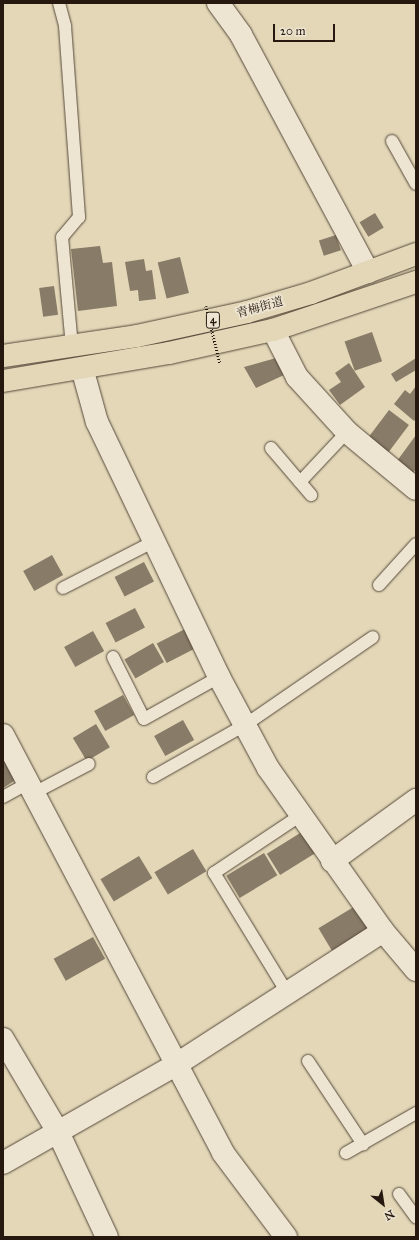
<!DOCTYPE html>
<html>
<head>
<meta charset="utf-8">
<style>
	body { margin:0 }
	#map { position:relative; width:419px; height:1240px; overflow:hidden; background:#e3d7b8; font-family:"IM FELL Great Primer","Noto Serif JP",serif }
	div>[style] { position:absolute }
	.building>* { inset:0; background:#887b67; transform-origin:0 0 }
	.roads { filter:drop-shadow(0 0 1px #554839) drop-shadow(0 0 1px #554839) }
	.service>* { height:12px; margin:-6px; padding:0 6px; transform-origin:6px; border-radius:6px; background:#ede5d1 }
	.minor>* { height:22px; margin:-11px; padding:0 11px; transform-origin:11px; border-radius:11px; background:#ede5d1 }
	.primary>* { height:22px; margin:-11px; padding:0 11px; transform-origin:11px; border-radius:11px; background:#e3d7b8 }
	.path-bridge>* { height:2.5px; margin-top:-1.25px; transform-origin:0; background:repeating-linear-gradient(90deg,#26180f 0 1px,transparent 0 3px) }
	span { translate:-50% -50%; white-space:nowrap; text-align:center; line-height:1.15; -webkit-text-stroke:3.5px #ede5d1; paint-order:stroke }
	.shield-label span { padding:1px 3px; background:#ede5d1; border:1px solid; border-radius:3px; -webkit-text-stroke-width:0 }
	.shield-label { font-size:11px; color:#26180f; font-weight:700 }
	.street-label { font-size:12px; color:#26180f }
	.frame { position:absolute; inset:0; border:4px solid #26180f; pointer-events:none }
	.north { position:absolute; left:363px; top:1184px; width:40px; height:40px; -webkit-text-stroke:3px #ede5d1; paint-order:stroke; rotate:150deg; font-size:11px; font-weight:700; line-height:16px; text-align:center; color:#26180f }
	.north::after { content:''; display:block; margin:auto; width:14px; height:18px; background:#26180f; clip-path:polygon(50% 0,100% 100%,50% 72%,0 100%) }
	.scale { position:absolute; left:273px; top:24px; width:62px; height:18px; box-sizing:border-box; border:2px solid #26180f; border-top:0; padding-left:5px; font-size:12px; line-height:14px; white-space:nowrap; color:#26180f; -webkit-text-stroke:3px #ede5d1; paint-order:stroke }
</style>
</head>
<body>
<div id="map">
	<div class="building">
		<i style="left:375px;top:213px;width:17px;height:18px;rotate:59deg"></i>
		<i style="left:336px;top:235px;width:16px;height:18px;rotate:72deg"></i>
		<i style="clip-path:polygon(100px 246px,103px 263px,112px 262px,117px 306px,78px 311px,71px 249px)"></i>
		<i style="left:180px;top:257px;width:37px;height:23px;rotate:76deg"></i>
		<i style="clip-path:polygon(144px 259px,146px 271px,152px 270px,156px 299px,139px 301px,138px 290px,130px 291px,125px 262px)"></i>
		<i style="left:54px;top:286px;width:29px;height:15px;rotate:82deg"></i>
		<i style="left:372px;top:332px;width:31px;height:29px;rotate:71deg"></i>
		<i style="clip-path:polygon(276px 358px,284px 375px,256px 388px,244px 367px)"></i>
		<i style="clip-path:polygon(416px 358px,416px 370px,396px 382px,391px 374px)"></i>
		<i style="clip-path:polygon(349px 363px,365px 387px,340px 405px,329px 390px,341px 382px,335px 373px)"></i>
		<i style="clip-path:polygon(416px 386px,416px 419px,414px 421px,394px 404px,405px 390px,410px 394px)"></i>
		<i style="left:389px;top:410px;width:25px;height:35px;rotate:37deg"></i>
		<i style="clip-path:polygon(416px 435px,416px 469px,413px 473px,397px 461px)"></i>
		<i style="left:52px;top:555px;width:23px;height:33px;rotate:61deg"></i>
		<i style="left:144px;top:562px;width:22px;height:33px;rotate:63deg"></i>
		<i style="left:135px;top:608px;width:22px;height:33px;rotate:63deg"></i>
		<i style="left:187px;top:628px;width:22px;height:34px;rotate:63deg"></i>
		<i style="left:93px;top:631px;width:23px;height:33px;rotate:61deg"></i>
		<i style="left:153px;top:643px;width:22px;height:33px;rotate:60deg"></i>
		<i style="left:123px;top:695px;width:23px;height:33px;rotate:61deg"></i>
		<i style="left:183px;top:720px;width:23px;height:33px;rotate:61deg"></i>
		<i style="left:96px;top:724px;width:27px;height:27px;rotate:59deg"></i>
		<i style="clip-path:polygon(3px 756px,17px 779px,3px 788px)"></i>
		<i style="left:305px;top:830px;width:25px;height:45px;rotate:58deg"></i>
		<i style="left:193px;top:849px;width:26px;height:45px;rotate:59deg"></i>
		<i style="left:264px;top:853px;width:26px;height:44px;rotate:59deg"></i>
		<i style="left:139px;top:856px;width:26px;height:45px;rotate:59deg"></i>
		<i style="left:357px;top:905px;width:26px;height:45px;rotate:59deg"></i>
		<i style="left:93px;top:937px;width:25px;height:45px;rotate:61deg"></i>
	</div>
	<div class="roads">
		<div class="service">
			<i style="left:59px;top:3px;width:24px;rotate:75deg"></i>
			<i style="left:65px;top:26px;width:192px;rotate:85.8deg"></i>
			<i style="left:79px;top:217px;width:26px;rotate:130deg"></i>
			<i style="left:62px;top:237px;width:109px;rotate:84.8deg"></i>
			<i style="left:392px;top:141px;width:49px;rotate:60.8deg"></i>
			<i style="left:271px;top:448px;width:62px;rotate:49.6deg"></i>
			<i style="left:300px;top:482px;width:69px;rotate:-46.8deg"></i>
			<i style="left:379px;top:585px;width:55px;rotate:-47.9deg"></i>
			<i style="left:63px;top:588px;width:101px;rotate:-27.1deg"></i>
			<i style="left:113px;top:657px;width:69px;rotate:63.4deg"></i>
			<i style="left:144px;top:719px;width:86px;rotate:-29.2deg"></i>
			<i style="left:153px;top:777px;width:106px;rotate:-29.5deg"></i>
			<i style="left:245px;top:725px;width:155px;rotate:-34.5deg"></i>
			<i style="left:34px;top:793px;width:62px;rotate:-27.8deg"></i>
			<i style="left:3px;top:797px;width:29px;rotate:-29deg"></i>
			<i style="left:288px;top:994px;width:142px;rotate:-121.4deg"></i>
			<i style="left:214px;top:873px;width:105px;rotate:-33.7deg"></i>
			<i style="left:308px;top:1061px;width:100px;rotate:56.5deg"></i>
			<i style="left:346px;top:1153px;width:81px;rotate:-29.7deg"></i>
			<i style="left:399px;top:1194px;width:29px;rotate:54deg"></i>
		</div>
		<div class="minor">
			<i style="left:218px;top:3px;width:39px;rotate:54deg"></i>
			<i style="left:241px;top:35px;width:269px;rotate:61.8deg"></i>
			<i style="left:273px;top:330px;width:53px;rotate:62.9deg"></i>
			<i style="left:297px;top:377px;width:74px;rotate:47.7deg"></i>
			<i style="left:347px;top:432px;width:89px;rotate:39.6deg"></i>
			<i style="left:82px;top:368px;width:56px;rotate:74.5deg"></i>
			<i style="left:97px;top:422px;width:283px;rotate:64.4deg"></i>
			<i style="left:219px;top:677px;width:103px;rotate:61.7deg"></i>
			<i style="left:268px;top:768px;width:199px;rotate:54.8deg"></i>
			<i style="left:383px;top:931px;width:51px;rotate:49.8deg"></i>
			<i style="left:3px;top:735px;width:472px;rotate:62.2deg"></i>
			<i style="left:223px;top:1153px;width:105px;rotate:53.1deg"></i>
			<i style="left:332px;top:861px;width:104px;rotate:-36deg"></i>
			<i style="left:3px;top:1039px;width:108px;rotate:59.4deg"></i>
			<i style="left:58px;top:1132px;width:116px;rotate:65deg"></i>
			<i style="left:3px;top:1163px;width:200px;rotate:-29.6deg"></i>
			<i style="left:177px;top:1064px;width:245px;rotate:-32.8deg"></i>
		</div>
		<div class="primary">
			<i style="left:3px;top:356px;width:135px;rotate:-8.5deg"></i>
			<i style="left:137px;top:336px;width:113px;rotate:-12.3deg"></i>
			<i style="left:247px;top:312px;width:67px;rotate:-16.5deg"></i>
			<i style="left:311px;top:293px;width:112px;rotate:-20.4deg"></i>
			<i style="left:3px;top:381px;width:168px;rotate:-9.6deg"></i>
			<i style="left:169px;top:353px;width:107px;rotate:-12.5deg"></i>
			<i style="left:273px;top:330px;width:151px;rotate:-18.6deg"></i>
		</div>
	</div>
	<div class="path-bridge">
		<i style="left:206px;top:306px;width:59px;rotate:76.2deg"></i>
	</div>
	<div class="shield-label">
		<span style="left:213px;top:320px">4</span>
	</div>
	<div class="street-label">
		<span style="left:260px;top:308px;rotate:-16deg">青梅街道</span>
	</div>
	<div class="frame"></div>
	<div class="north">N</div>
	<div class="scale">20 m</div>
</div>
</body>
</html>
